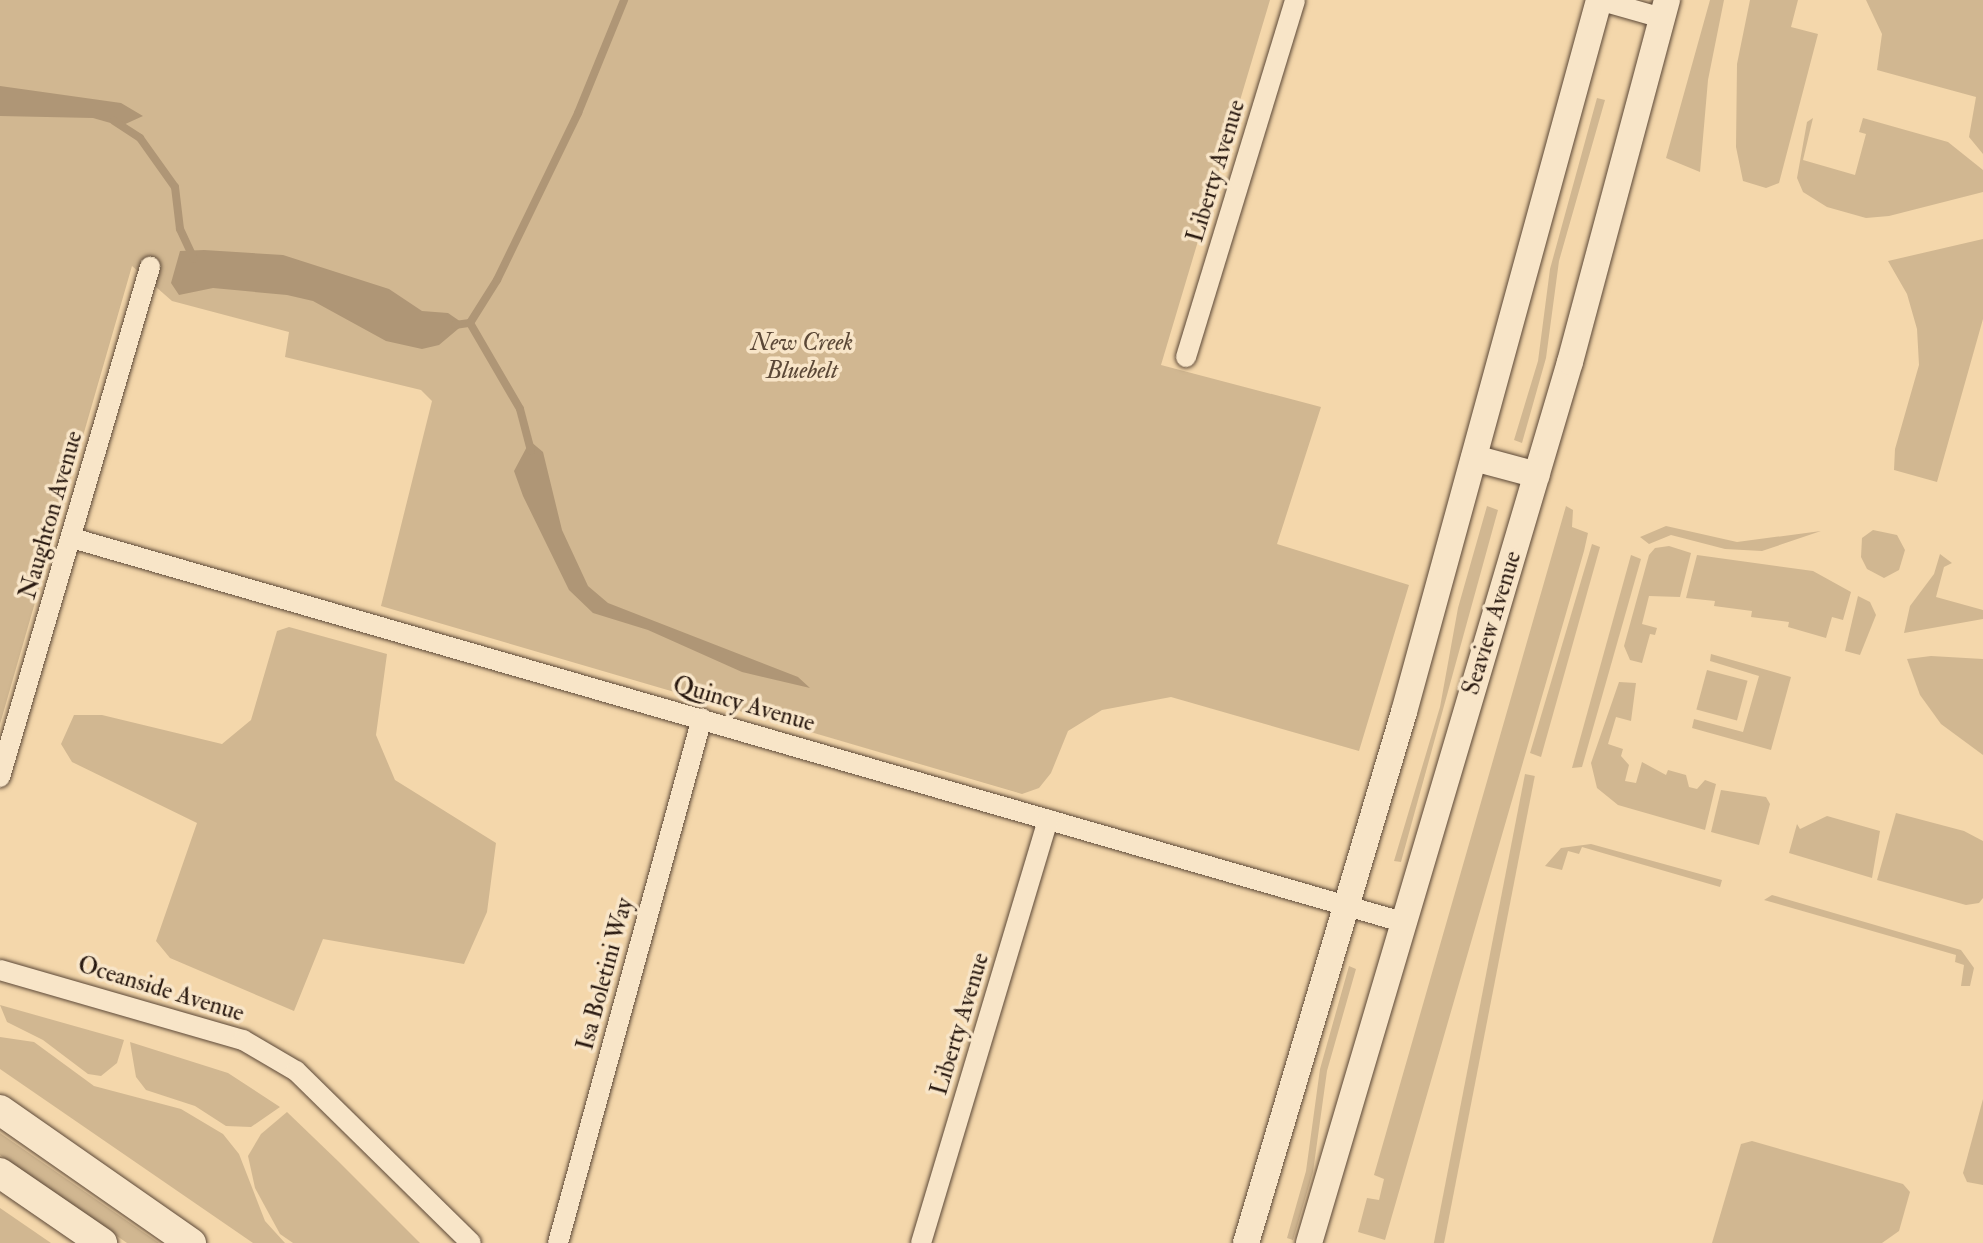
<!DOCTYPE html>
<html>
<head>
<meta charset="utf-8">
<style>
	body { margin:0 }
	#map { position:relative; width:1983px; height:1243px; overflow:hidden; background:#f4d7ab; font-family:"IM FELL Double Pica",serif }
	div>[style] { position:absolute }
	.green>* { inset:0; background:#d1b791; transform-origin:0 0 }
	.water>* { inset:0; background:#af9676 }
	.stream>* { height:8px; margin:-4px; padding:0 4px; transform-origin:4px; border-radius:4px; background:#af9676 }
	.roads { filter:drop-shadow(0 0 2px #5c4837) drop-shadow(0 0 2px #5c4837) }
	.minor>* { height:20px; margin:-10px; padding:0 10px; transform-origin:10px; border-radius:10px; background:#f8e5c8 }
	.tertiary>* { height:26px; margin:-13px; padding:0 13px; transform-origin:13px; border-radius:13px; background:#f8e5c8 }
	.secondary>* { height:30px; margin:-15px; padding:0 15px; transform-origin:15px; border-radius:15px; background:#f8e5c8 }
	span { translate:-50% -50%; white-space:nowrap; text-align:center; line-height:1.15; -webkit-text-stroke:7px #f8e5c8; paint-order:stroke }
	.street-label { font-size:24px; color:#291910 }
	.park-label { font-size:24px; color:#5b4837; font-style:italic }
</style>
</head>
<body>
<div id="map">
	<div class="green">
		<i style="clip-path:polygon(0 0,1270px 0,1161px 365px,1321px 407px,1277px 544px,1409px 585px,1359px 751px,1171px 697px,1102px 710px,1068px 731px,1051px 773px,1039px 788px,1022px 794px,381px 606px,432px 401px,421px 390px,285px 357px,289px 332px,172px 301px,132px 266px,0 724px)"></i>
		<i style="clip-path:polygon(1710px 0,1724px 0,1708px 80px,1700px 172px,1666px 158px)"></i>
		<i style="clip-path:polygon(1750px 0,1798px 0,1791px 27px,1818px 34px,1779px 183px,1766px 188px,1743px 181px,1736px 147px,1737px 64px)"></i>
		<i style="clip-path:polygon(1866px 0,1983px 0,1983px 154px,1969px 137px,1976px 97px,1877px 70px,1882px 34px)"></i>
		<i style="clip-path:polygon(1597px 98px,1605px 100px,1559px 261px,1546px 358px,1522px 443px,1514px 440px,1538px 361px,1550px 269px)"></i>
		<i style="clip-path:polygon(1813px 118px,1803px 160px,1855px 175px,1866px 134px,1859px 132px,1863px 118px,1948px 142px,1983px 170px,1983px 192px,1889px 216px,1866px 218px,1827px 207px,1803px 192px,1797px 178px,1807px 122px)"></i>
		<i style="clip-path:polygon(1983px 239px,1983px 319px,1937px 482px,1894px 470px,1895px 449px,1919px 365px,1917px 329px,1907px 294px,1888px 261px)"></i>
		<i style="clip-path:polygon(1487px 506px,1498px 510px,1401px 862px,1394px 861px,1440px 707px,1458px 608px)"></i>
		<i style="clip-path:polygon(1566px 506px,1573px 510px,1572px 527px,1588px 533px,1584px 551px,1385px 1240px,1358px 1232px,1367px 1198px,1379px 1200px,1384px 1179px,1374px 1175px)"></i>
		<i style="clip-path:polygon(1666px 526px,1737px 542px,1821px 531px,1762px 551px,1725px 549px,1671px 535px,1649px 544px,1640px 537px)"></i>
		<i style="clip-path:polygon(1873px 530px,1897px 535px,1905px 550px,1899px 570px,1884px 578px,1867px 569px,1861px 557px,1862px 538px)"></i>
		<i style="clip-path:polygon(1592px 544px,1600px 547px,1541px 757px,1530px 753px)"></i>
		<i style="clip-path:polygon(1669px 546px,1691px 553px,1680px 597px,1649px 596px,1642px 624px,1657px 628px,1655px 635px,1650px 634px,1642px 663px,1630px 660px,1624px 646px,1649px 555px,1655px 548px)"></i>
		<i style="clip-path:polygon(1940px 554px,1952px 563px,1944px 567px,1936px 597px,1983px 610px,1983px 619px,1904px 633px,1910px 606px,1934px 574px)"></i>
		<i style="clip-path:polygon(1631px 555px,1641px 559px,1582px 767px,1572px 768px)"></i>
		<i style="clip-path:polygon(1697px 555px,1813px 571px,1851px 592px,1843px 620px,1832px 617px,1826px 638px,1788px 627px,1789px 622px,1751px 617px,1752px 611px,1714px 606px,1715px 601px,1686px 598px)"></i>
		<i style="clip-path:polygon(1858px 596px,1870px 602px,1876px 615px,1860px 655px,1845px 651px)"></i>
		<i style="clip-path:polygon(289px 627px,387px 654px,376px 735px,395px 780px,496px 843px,487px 912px,464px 964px,323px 939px,294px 1011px,170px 958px,156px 941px,197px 823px,72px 762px,61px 744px,74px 715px,102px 715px,222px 744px,251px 720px,277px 631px)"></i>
		<i style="clip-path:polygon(1711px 654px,1791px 677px,1771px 750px,1692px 728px,1694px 719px,1743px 732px,1759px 676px,1710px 661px)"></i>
		<i style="clip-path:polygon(1931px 656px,1983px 659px,1983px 755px,1941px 724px,1920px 695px,1907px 659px)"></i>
		<i style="left:1707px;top:670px;width:42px;height:41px;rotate:15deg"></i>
		<i style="clip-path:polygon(1619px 682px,1636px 683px,1631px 721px,1616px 717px,1608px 744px,1623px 749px,1621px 756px,1629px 765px,1625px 781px,1636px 783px,1642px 762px,1666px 775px,1668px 770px,1686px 775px,1689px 787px,1697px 789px,1705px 780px,1716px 784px,1705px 830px,1618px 805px,1597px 788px,1591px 763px)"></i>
		<i style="left:1525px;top:774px;width:10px;height:488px;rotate:11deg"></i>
		<i style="clip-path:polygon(1721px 790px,1766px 797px,1770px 804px,1759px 845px,1711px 832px)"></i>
		<i style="clip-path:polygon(1896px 813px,1964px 831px,1983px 841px,1983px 898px,1979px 903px,1966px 905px,1877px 880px)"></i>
		<i style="clip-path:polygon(1827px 816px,1880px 831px,1872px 878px,1789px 853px,1797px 824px,1800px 829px)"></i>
		<i style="clip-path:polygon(1591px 844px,1722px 880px,1720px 887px,1582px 847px,1579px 854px,1568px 851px,1562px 870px,1545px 866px,1561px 848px)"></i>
		<i style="clip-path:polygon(1772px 895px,1961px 950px,1974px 968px,1970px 986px,1961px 986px,1964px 965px,1955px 962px,1956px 955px,1764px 900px)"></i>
		<i style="clip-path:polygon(1349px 966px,1356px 969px,1327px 1071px,1313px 1172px,1293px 1240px,1287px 1238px,1306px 1171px,1320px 1069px)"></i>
		<i style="clip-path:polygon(0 1005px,124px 1040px,117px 1063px,101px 1076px,88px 1074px,43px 1040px,7px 1022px)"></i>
		<i style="clip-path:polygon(0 1037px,34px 1042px,94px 1086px,181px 1109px,223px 1134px,239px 1154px,265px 1221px,285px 1243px,253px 1243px,0 1069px)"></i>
		<i style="clip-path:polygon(130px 1042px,228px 1073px,280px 1107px,251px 1127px,226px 1126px,195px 1106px,146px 1090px,136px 1077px)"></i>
		<i style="clip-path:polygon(1983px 1099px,1983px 1185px,1967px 1182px,1963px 1173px)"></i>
		<i style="clip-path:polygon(287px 1112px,339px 1162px,420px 1243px,293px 1243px,280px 1234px,255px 1188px,248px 1156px,261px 1134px)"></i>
		<i style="clip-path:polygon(0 1133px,159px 1243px,127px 1243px,0 1155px)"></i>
		<i style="clip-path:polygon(1752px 1141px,1903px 1184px,1910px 1192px,1899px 1231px,1882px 1243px,1712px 1243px,1741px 1144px)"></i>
		<i style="clip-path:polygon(0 1208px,51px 1243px,0 1243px)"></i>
	</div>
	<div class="water">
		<i style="clip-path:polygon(0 86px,121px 103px,143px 116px,121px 126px,93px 118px,0 116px)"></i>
		<i style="clip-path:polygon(204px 250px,283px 255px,389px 289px,422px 311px,448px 313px,464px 324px,439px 345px,422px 349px,386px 341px,313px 301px,287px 295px,213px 288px,179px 295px,171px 283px,180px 251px)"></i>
		<i style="clip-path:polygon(530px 441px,543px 452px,562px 530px,588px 586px,608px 603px,798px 677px,810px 688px,742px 672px,648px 630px,593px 613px,569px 590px,523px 496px,514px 471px)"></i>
	</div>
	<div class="stream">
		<i style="left:114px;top:121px;width:31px;rotate:33deg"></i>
		<i style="left:140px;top:138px;width:60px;rotate:54.5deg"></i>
		<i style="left:175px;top:187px;width:42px;rotate:83.2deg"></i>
		<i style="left:180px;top:229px;width:33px;rotate:65deg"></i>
		<i style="left:470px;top:323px;width:99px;rotate:59.8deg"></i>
		<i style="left:520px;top:409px;width:43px;rotate:75.3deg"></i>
		<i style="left:455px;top:325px;width:15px;rotate:-8deg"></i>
		<i style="left:470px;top:323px;width:51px;rotate:-57.9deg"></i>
		<i style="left:497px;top:280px;width:186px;rotate:-64.1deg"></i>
		<i style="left:578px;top:113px;width:122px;rotate:-67.8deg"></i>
	</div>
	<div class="roads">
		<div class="minor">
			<i style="left:1599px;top:0;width:66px;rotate:15.9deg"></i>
			<i style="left:1186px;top:357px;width:373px;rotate:-73deg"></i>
			<i style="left:72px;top:538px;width:1384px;rotate:16.1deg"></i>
			<i style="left:0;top:777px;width:532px;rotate:-73.61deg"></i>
			<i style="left:0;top:970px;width:253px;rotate:16.1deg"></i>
			<i style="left:243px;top:1040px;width:61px;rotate:30.3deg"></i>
			<i style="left:296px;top:1071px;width:245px;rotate:44.5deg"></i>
			<i style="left:558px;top:1243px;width:544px;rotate:-74.66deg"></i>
			<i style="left:921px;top:1243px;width:442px;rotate:-73.3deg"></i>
		</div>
		<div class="tertiary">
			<i style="left:1474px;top:458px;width:65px;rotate:15.1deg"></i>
			<i style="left:1246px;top:1243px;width:554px;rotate:-73.43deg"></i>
			<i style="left:1404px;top:712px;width:738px;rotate:-74.68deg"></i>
			<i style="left:1309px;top:1243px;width:919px;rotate:-73.5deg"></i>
			<i style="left:1570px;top:362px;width:375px;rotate:-75deg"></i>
		</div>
		<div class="secondary">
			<i style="left:0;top:1110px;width:233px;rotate:34.9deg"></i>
			<i style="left:0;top:1173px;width:124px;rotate:34.5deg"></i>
		</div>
	</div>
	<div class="street-label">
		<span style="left:1216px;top:171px;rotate:-73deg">Liberty Avenue</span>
		<span style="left:51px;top:515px;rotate:-74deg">Naughton Avenue</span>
		<span style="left:1492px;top:623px;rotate:-73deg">Seaview Avenue</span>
		<span style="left:744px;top:704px;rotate:16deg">Quincy Avenue</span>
		<span style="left:605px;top:974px;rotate:-75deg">Isa Boletini Way</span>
		<span style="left:161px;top:989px;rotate:17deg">Oceanside Avenue</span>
		<span style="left:960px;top:1024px;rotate:-73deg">Liberty Avenue</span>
	</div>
	<div class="park-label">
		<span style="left:802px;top:357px">New Creek<br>Bluebelt</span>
	</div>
</div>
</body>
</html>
